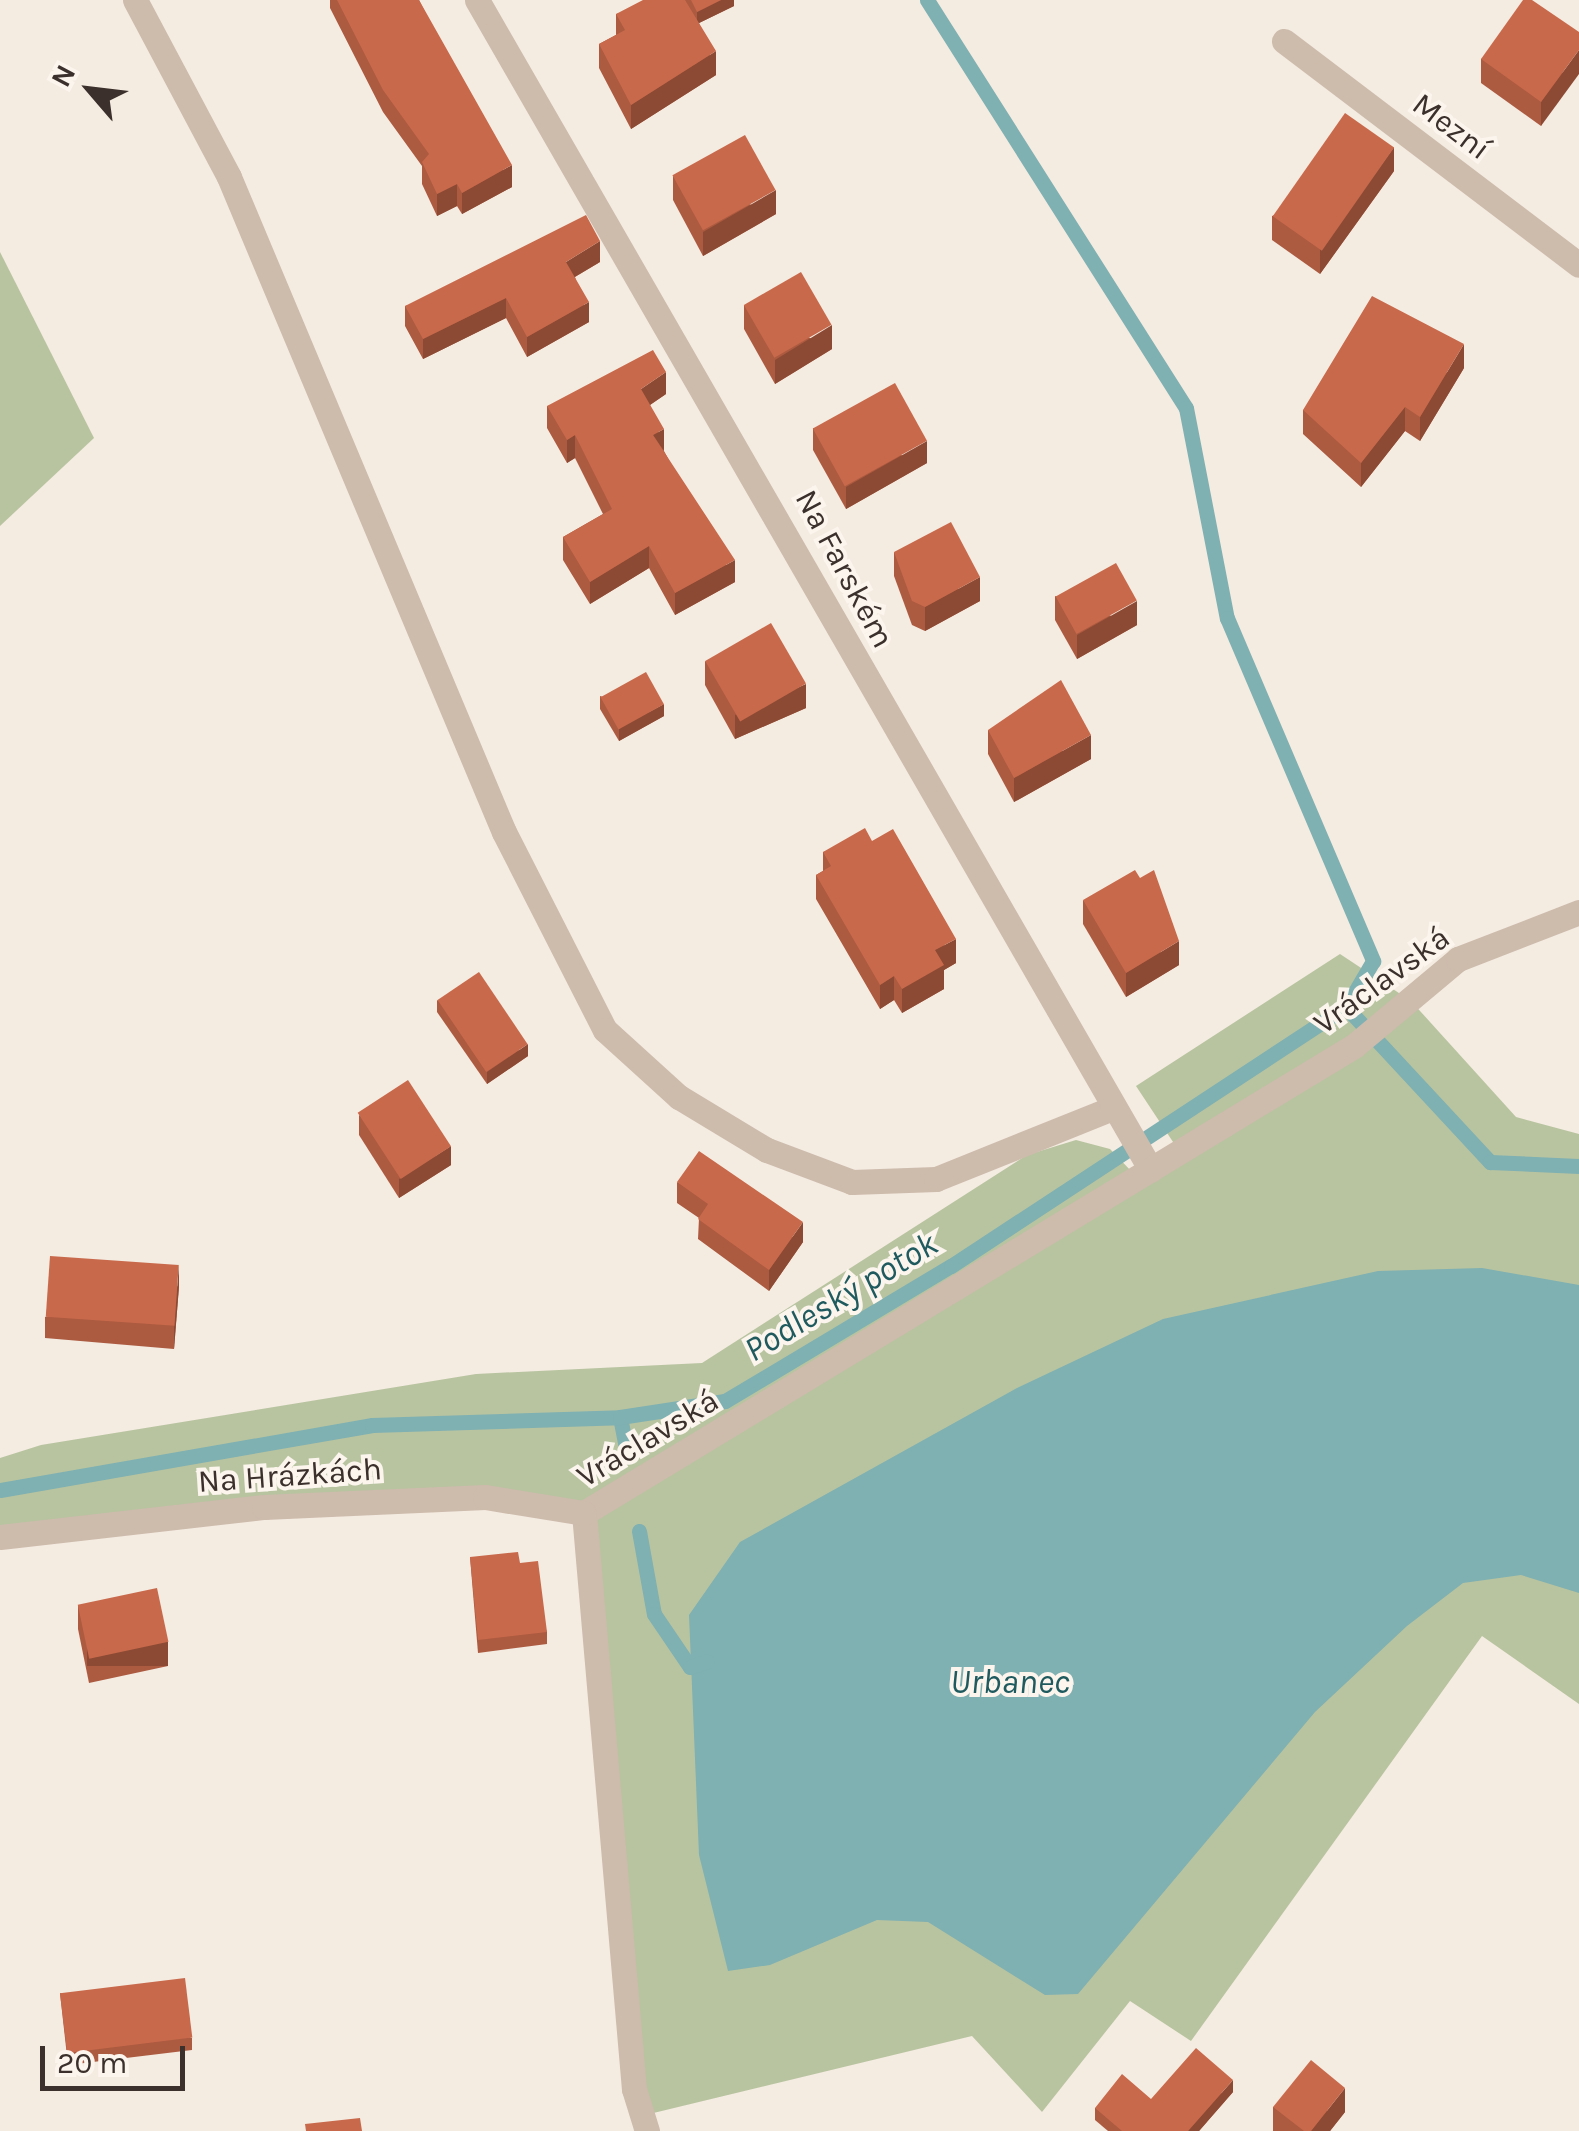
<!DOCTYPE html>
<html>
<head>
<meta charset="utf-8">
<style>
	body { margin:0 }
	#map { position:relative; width:1579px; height:2131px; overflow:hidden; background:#f4ebe1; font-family:Karla,sans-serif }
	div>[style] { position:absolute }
	.green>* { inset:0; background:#b8c4a0 }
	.water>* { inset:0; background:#7fb0b2 }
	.stream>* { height:15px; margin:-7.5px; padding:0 7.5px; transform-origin:7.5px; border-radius:7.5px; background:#7fb0b2 }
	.minor>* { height:25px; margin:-12.5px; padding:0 12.5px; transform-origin:12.5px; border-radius:12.5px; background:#cdbbac }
	.wall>* { inset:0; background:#ac5a40 }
	.shaded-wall>* { inset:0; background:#8c4a34; transform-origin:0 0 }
	.building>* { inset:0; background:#c8694b; transform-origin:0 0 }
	span { translate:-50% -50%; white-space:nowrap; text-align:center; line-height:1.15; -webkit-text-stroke:8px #fbf5ee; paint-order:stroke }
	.street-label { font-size:32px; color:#3b302b }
	.water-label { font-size:35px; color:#1f5a5e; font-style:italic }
	.north { position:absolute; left:40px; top:40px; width:100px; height:100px; -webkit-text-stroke:8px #fbf5ee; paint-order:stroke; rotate:298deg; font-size:28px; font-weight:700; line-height:40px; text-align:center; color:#3b302b }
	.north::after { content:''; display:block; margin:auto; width:35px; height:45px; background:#3b302b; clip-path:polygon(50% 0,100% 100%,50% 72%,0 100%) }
	.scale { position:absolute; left:40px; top:2046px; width:145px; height:45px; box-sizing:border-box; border:5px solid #3b302b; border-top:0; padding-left:12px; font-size:30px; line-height:35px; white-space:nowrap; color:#3b302b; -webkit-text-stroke:8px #fbf5ee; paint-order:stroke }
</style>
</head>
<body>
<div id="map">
	<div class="green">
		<i style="clip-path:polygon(0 252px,94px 438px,0 526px)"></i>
		<i style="clip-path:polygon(1340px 954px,1411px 1001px,1516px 1117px,1579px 1134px,1579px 1704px,1482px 1636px,1191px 2041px,1130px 2001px,1042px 2112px,972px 2036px,641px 2116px,584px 1513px,1179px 1151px,1136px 1086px)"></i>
		<i style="clip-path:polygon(1076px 1140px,1110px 1149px,1133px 1173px,578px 1504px,0 1531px,0 1458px,41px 1445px,476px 1374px,702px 1363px,1027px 1155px)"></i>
	</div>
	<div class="water">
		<i style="clip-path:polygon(1482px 1268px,1579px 1285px,1579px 1593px,1521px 1575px,1463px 1583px,1407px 1626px,1315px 1712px,1078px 1994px,1045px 1995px,928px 1922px,877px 1920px,770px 1965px,728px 1971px,699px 1855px,689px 1615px,740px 1542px,1017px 1388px,1163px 1319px,1378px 1271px)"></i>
	</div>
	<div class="stream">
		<i style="left:927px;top:0;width:483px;rotate:57.6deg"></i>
		<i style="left:1186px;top:408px;width:214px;rotate:79deg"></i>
		<i style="left:1227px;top:618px;width:373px;rotate:66.9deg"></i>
		<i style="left:1373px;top:961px;width:53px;rotate:120.4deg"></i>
		<i style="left:620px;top:1417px;width:32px;rotate:79deg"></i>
		<i style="left:0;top:1490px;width:378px;rotate:-9.9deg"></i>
		<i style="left:372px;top:1425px;width:248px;rotate:-1.8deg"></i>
		<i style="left:620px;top:1417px;width:106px;rotate:-8.7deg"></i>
		<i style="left:725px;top:1401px;width:263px;rotate:-30.9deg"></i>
		<i style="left:951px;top:1266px;width:472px;rotate:-33.3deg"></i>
		<i style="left:1346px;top:1007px;width:212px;rotate:47.1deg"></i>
		<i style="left:1490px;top:1162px;width:89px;rotate:2.6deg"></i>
		<i style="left:639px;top:1531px;width:84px;rotate:79.8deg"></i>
		<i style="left:654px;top:1614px;width:64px;rotate:55.8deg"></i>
		<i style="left:690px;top:1667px;width:18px;rotate:-19deg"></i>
	</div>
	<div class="minor">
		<i style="left:135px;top:0;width:200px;rotate:62deg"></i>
		<i style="left:229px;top:177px;width:710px;rotate:67.23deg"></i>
		<i style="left:504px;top:832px;width:222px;rotate:63deg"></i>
		<i style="left:605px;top:1030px;width:100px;rotate:42.2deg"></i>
		<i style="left:679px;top:1097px;width:103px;rotate:31.1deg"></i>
		<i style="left:767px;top:1150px;width:91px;rotate:20.6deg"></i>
		<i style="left:852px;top:1182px;width:84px;rotate:-2deg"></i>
		<i style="left:936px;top:1179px;width:191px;rotate:-21.9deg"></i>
		<i style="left:477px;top:0;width:1350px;rotate:60.06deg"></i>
		<i style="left:1284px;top:41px;width:370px;rotate:37.2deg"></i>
		<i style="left:584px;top:1513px;width:901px;rotate:-31.24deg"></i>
		<i style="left:1354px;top:1046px;width:136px;rotate:-39.9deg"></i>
		<i style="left:1458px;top:959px;width:130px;rotate:-21.2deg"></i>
		<i style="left:584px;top:1513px;width:578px;rotate:85.04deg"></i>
		<i style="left:634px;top:2089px;width:44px;rotate:72.8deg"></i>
		<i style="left:0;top:1537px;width:266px;rotate:-6.5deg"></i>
		<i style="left:264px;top:1507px;width:221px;rotate:-2.6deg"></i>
		<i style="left:485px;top:1497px;width:100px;rotate:9.2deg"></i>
	</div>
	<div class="wall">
		<i style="clip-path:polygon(330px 0,419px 0,512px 187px,462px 214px,457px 206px,437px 216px,422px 184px,422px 166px,383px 112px,330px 8px)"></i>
		<i style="clip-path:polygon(685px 0,734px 0,734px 6px,699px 23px,716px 75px,631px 129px,599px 68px,599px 44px,616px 35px,616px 14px)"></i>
		<i style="clip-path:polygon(1579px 32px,1541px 126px,1481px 83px,1481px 59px)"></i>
		<i style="clip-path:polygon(1394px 171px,1320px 274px,1272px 240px,1272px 216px)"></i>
		<i style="clip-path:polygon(673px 176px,776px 214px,703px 256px,673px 200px)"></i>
		<i style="clip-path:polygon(600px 262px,575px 277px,589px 322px,527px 357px,506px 318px,423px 359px,405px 326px,405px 306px)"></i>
		<i style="clip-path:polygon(744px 305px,832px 349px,775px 384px,744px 329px)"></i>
		<i style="clip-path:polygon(1464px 368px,1420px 441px,1405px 431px,1361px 487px,1303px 434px,1303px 410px)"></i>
		<i style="clip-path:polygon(666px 394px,650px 405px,664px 451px,735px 582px,675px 615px,649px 568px,590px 604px,563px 560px,563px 537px,603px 514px,575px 458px,567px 463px,547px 428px,547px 406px)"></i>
		<i style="clip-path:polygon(813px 428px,927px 463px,846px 509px,813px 450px)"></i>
		<i style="clip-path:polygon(894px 552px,980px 601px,925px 631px,912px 625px,894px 576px)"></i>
		<i style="clip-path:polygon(1055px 596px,1137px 625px,1077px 659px,1055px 620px)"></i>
		<i style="clip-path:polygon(705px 661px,806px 708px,735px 739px,705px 685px)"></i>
		<i style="clip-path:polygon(600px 696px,664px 716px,619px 741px,600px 709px)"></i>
		<i style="clip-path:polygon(988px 730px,1091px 759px,1014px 802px,988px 754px)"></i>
		<i style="clip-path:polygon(872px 841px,956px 963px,944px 970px,944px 989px,902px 1013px,894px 1000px,880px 1009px,816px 899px,816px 875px,823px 871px,823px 852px)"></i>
		<i style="clip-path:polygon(1083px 900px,1179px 965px,1126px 997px,1083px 924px)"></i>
		<i style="clip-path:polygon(437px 1000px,528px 1056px,487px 1084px,437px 1012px)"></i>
		<i style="clip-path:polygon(359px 1115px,451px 1165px,399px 1198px,359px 1135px)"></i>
		<i style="clip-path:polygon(677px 1182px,803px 1242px,769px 1291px,698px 1239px,699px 1218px,677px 1203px)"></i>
		<i style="clip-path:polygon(179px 1286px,174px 1349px,45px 1338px,45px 1317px)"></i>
		<i style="clip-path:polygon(470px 1557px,520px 1563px,547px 1632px,547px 1644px,478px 1653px)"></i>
		<i style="clip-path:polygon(78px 1605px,168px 1666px,89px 1683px,78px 1629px)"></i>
		<i style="clip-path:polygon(60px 1993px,192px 2038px,192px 2050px,68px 2065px)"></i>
		<i style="clip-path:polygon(1233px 2092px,1199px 2131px,1108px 2131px,1095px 2120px,1095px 2108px)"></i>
		<i style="clip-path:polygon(1273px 2107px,1345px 2112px,1330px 2131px,1273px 2131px)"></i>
	</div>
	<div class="shaded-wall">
		<i style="clip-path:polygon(721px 0,734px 0,734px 6px,697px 24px,697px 12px)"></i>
		<i style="clip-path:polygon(1579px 50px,1579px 74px,1541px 126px,1541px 102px)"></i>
		<i style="clip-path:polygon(716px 51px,716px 75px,631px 129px,631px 105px)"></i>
		<i style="clip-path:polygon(1394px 147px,1394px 171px,1320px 274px,1320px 250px)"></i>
		<i style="clip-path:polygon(512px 165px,512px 187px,462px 214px,462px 193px)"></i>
		<i style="clip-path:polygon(457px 184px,457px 206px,437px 216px,437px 194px)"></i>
		<i style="clip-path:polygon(776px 190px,776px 214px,703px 256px,703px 232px)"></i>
		<i style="clip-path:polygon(600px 241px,600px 262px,566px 282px,566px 262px)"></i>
		<i style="clip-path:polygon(506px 298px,506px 318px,423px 359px,423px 339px)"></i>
		<i style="clip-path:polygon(589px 302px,589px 322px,527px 357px,527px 337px)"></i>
		<i style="clip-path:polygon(832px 325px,832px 349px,775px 384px,775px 360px)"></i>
		<i style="clip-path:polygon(1464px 344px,1464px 368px,1420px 441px,1420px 417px)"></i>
		<i style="clip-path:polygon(666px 372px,666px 394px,641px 411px,641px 389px)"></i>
		<i style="clip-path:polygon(1405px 407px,1405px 431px,1361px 487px,1361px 463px)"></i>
		<i style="clip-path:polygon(664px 429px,664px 451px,653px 435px)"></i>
		<i style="clip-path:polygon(575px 435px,575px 458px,567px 463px,567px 440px)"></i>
		<i style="clip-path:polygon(927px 441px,927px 463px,846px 509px,846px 487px)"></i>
		<i style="clip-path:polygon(649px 546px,649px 568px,590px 604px,590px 582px)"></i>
		<i style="clip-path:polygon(735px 560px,735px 582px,675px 615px,675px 593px)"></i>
		<i style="clip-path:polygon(980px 577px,980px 601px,925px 631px,925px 607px)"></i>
		<i style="clip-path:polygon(1137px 601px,1137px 625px,1077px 659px,1077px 635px)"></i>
		<i style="clip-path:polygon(806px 684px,806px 708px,735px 739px,735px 715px)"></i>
		<i style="clip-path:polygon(664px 704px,664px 716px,619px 741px,619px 728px)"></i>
		<i style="clip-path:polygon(1091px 735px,1091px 759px,1014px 802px,1014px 778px)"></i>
		<i style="clip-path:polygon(956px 939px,956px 963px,944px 970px,944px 989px,902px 1013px,902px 989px,935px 950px)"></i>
		<i style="clip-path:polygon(1179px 941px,1179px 965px,1126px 997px,1126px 973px)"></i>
		<i style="clip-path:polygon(894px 976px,894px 1000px,880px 1009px,880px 985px)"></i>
		<i style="clip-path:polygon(528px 1044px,528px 1056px,487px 1084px,487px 1072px)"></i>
		<i style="clip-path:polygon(451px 1146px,451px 1165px,399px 1198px,399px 1179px)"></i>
		<i style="clip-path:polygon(803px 1222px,803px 1242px,769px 1291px,769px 1270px)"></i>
		<i style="clip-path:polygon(179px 1264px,179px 1286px,174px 1349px,174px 1328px)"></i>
		<i style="left:168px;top:1642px;width:24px;height:81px;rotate:90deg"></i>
		<i style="clip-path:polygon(1233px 2080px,1233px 2092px,1199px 2131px,1188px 2131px)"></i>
		<i style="clip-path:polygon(1345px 2088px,1345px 2112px,1330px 2131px,1311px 2131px)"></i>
	</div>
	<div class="building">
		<i style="clip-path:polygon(337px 0,419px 0,512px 165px,462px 193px,457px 184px,437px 194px,422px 162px,429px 154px,383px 90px)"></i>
		<i style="clip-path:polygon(643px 0,685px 0,716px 51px,631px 105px,599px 44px,625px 30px,616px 14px)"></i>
		<i style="clip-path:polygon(691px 0,721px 0,697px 12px)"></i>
		<i style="clip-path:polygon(1523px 0,1532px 0,1579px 32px,1579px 50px,1541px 102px,1481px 59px)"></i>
		<i style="left:1345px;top:113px;width:60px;height:126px;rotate:35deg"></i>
		<i style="left:745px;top:135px;width:63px;height:83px;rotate:61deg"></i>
		<i style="clip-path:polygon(586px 215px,600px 241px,566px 262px,589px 302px,527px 337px,506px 298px,423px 339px,405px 306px)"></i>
		<i style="left:801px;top:272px;width:61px;height:66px;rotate:60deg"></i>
		<i style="clip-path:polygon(1372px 296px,1464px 344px,1420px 417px,1405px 407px,1361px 463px,1303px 410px)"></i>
		<i style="clip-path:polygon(653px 350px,666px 372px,641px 389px,664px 429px,653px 435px,735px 560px,675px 593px,649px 546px,590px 582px,563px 537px,612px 509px,575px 435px,567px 440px,547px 406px)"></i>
		<i style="left:895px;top:383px;width:66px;height:94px;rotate:61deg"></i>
		<i style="clip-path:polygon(951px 522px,980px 577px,925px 607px,912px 601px,894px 552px)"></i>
		<i style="left:1116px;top:563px;width:43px;height:69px;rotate:61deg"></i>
		<i style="left:771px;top:623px;width:70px;height:76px;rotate:60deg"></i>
		<i style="left:646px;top:672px;width:37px;height:52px;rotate:61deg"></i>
		<i style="clip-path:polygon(1061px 680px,1091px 735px,1014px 778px,988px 730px)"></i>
		<i style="clip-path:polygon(865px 828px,872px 841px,893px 829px,956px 939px,935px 950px,944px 965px,902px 989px,894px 976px,880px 985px,816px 875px,831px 866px,823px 852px)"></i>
		<i style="clip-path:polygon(1135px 870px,1140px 878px,1154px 870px,1179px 941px,1126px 973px,1083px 900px)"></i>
		<i style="left:479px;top:972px;width:87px;height:50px;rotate:56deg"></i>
		<i style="left:408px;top:1080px;width:79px;height:60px;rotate:57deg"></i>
		<i style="clip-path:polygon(699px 1151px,803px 1222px,769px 1270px,698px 1219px,708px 1204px,677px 1182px)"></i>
		<i style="left:50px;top:1256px;width:129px;height:61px;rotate:4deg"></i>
		<i style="clip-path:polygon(518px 1552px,520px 1563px,538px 1561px,547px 1632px,478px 1640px,470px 1557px)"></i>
		<i style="left:157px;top:1588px;width:55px;height:81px;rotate:78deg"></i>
		<i style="left:185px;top:1978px;width:60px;height:126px;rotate:83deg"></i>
		<i style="clip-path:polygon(1196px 2048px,1233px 2080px,1188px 2131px,1122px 2131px,1095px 2108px,1122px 2074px,1151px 2099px)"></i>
		<i style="clip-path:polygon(1311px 2060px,1345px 2088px,1311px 2131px,1304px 2131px,1273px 2107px)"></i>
		<i style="clip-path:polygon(360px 2118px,362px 2131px,306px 2131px,305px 2124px)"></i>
	</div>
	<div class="street-label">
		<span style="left:1451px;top:127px;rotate:37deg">Mezní</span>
		<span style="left:844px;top:569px;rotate:62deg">Na Farském</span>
		<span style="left:1382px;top:981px;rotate:-36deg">Vráclavská</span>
		<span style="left:648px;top:1439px;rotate:-31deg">Vráclavská</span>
		<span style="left:290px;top:1476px;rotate:-4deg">Na Hrázkách</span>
	</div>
	<div class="water-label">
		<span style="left:841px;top:1297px;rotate:-31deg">Podleský potok</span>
		<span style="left:1010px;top:1682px">Urbanec</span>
	</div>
	<div class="north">N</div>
	<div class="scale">20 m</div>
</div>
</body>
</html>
